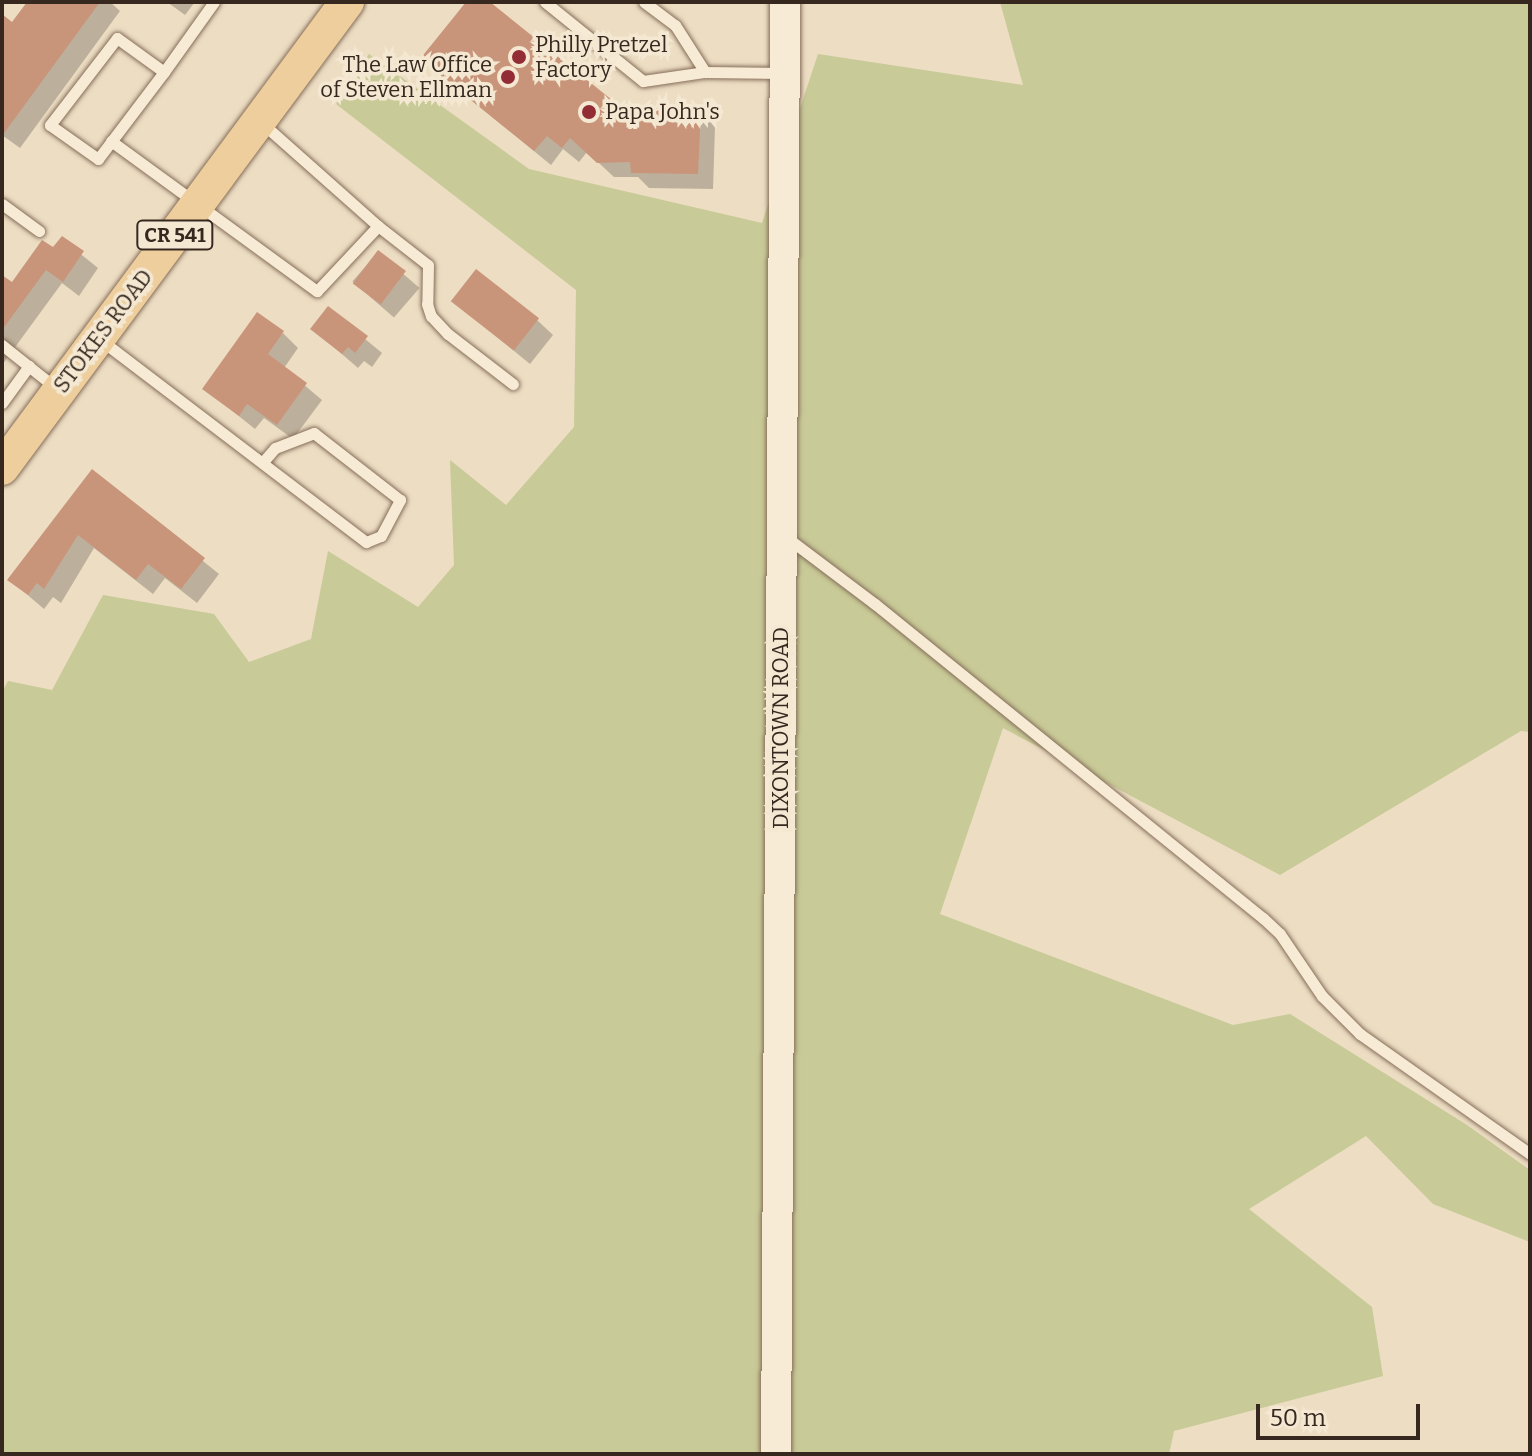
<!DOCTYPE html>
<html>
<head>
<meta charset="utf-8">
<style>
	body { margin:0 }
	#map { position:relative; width:1532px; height:1456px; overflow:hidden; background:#ecddc3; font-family:Bitter,serif }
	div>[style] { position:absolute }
	.green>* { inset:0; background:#c8ca97 }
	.shadow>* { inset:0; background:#0003; transform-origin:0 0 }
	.building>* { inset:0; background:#c9957a; transform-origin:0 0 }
	.roads { filter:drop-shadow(0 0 2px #866e5a) drop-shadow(0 0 2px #866e5a) }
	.lane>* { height:11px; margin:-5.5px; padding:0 5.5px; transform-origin:5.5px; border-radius:5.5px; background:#f7ebd6 }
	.secondary>* { height:30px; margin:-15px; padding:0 15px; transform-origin:15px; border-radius:15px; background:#f7ebd6 }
	.primary>* { height:34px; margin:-17px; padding:0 17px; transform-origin:17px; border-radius:17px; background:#eece9c }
	.dots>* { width:22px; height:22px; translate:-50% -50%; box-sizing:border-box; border:4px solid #f4e8d2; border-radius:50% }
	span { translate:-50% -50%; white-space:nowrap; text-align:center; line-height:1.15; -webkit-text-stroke:7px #f4e8d2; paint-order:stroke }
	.shield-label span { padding:2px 6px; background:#f4e8d2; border:2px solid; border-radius:6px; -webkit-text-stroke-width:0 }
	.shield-label { font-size:20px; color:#36281e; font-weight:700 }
	.poi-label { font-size:22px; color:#36281e }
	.left { translate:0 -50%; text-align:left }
	.right { translate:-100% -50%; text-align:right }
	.street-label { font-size:22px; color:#36281e }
	.frame { position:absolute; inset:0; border:4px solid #36281e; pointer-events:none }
	.scale { position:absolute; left:1256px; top:1404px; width:164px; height:36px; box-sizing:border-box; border:4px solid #36281e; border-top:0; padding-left:10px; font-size:24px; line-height:28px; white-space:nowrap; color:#36281e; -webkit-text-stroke:6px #f4e8d2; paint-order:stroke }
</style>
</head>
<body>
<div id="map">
	<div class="green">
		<i style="clip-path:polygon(1000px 2px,1530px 2px,1530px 732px,1521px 731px,1280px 875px,1003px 728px,940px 914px,1233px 1025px,1290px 1014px,1467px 1125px,1530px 1170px,1530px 1242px,1433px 1204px,1366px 1136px,1249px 1209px,1372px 1307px,1383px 1376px,1174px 1431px,1169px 1454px,2px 1454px,2px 692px,8px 681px,52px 690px,103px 595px,214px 614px,249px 662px,311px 639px,328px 551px,418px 607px,454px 565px,450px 460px,506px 505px,574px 427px,576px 290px,336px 104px,369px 54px,529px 169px,762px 223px,818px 54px,1023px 85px)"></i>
	</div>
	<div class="shadow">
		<i style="clip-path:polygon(29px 2px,110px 2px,120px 11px,20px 148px,2px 135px,2px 20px,13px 25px)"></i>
		<i style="clip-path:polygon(167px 2px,195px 2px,185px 15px)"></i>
		<i style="clip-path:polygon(468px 2px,487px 2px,622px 110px,700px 111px,715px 127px,713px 189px,649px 188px,638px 177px,614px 177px,587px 152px,579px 162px,563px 149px,551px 165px,422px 59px)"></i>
		<i style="clip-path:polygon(62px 239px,98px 268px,79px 296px,62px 283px,2px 365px,2px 278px,12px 285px)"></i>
		<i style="left:378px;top:252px;width:55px;height:39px;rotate:41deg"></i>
		<i style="clip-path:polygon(453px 301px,537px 320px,553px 335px,530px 364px)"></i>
		<i style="clip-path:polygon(329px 309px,382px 353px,372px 367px,364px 361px,358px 368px,313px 329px)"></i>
		<i style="clip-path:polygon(283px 333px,298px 348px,284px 368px,322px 400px,293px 439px,264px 418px,255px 429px,205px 389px)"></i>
		<i style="clip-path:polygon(93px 472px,219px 574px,197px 603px,165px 578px,153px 594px,94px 548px,61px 603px,53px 597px,44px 609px,10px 580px)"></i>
	</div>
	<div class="building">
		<i style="clip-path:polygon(27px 2px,100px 2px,2px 136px,2px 14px,12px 22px)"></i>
		<i style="clip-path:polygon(466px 2px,490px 2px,622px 108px,701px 109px,698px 174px,631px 173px,630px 162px,597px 163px,570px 138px,562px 148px,547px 136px,534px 151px,420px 59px)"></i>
		<i style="clip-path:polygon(62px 236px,84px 251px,63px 282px,46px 270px,2px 330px,2px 275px,12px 282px,42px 240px,53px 247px)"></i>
		<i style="left:378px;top:250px;width:35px;height:42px;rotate:37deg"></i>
		<i style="left:476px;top:269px;width:80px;height:41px;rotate:38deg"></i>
		<i style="clip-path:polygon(328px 306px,368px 336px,355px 353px,348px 347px,342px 354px,310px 329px)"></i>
		<i style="clip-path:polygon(257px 312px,284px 331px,268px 354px,307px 383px,277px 425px,247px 404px,239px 416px,202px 389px)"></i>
		<i style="clip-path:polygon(92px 469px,205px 558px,181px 589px,148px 564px,136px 580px,78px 535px,44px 589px,37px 583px,28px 595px,7px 580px)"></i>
	</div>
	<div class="roads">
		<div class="lane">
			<i style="left:545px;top:2px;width:126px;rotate:38.9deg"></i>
			<i style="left:643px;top:81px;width:63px;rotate:-8.3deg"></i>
			<i style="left:644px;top:2px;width:39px;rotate:37deg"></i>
			<i style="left:675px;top:25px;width:56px;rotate:57.4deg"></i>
			<i style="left:705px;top:72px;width:79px;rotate:0.7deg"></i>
			<i style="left:164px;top:72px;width:58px;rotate:-144.1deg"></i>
			<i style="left:117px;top:38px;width:110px;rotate:127.6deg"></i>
			<i style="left:50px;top:125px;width:59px;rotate:35.3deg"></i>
			<i style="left:98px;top:159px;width:109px;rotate:-52.8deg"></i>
			<i style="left:164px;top:72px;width:86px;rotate:-54.5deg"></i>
			<i style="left:111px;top:141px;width:255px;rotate:36.1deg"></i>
			<i style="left:317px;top:291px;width:89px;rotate:-46.8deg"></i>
			<i style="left:378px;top:226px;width:155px;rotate:-138.4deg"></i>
			<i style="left:2px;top:204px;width:46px;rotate:36.1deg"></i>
			<i style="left:378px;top:226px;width:63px;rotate:38deg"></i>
			<i style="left:428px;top:265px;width:39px;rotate:91deg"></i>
			<i style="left:427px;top:304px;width:13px;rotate:72deg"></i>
			<i style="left:431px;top:316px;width:25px;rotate:47deg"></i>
			<i style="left:448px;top:334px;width:82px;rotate:37.6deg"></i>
			<i style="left:102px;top:341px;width:332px;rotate:37.3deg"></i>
			<i style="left:366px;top:542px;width:16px;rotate:-22deg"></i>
			<i style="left:381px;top:536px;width:41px;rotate:-62.2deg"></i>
			<i style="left:400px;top:500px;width:109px;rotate:-142.1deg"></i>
			<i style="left:314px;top:433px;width:42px;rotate:159deg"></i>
			<i style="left:275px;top:448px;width:18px;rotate:131deg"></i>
			<i style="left:2px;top:345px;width:69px;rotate:38.5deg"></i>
			<i style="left:2px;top:403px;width:46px;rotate:-53.9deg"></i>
			<i style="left:786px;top:537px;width:111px;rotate:37deg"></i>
			<i style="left:875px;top:604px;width:499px;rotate:39deg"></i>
			<i style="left:1263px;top:918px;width:23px;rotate:43deg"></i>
			<i style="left:1280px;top:934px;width:75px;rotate:55.9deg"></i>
			<i style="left:1322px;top:996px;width:54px;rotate:45deg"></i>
			<i style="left:1360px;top:1034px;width:208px;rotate:35.2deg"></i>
		</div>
		<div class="secondary">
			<i style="left:776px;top:1454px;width:1452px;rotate:-89.64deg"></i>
		</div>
		<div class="primary">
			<i style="left:2px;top:468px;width:580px;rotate:-53.49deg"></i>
		</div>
	</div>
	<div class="dots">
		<i style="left:519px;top:57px;background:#932d35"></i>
		<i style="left:508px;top:77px;background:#932d35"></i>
		<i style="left:589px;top:112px;background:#932d35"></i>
	</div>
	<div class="shield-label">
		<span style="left:175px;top:235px">CR 541</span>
	</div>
	<div class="poi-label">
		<span class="left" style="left:535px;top:57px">Philly Pretzel<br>Factory</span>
		<span class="right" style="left:492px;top:77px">The Law Office<br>of Steven Ellman</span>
		<span class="left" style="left:605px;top:112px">Papa John's</span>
	</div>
	<div class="street-label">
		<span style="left:103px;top:331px;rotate:-53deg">STOKES ROAD</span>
		<span style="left:781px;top:728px;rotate:-90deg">DIXONTOWN ROAD</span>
	</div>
	<div class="frame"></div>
	<div class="scale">50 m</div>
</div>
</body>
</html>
